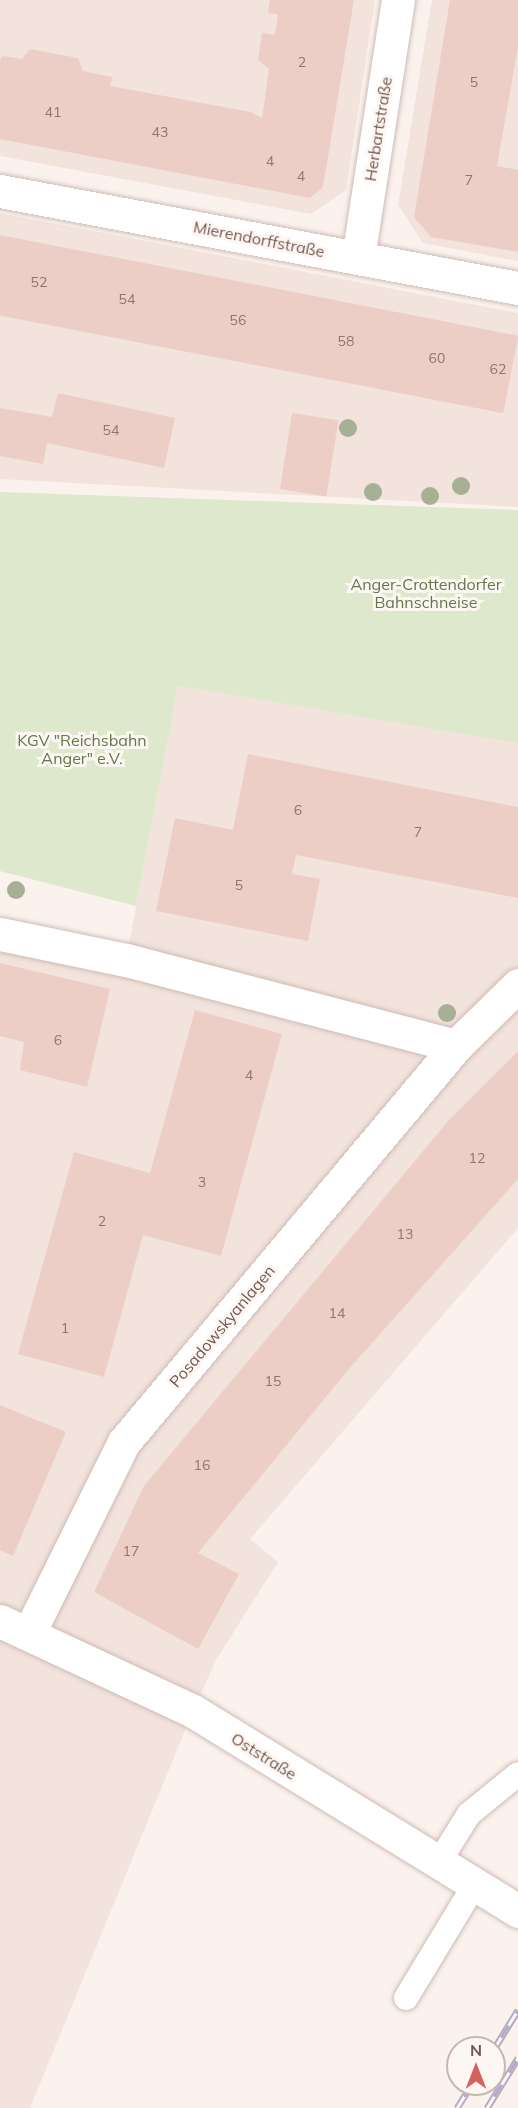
<!DOCTYPE html>
<html>
<head>
<meta charset="utf-8">
<style>
	body { margin:0 }
	#map { position:relative; width:518px; height:2108px; overflow:hidden; background:#fbf2ed; font-family:Mulish,sans-serif }
	div>[style] { position:absolute }
	.residential>* { inset:0; background:#f2e3dc }
	.green>* { inset:0; background:#dde8cc }
	.building>* { inset:0; background:#edcec7; transform-origin:0 0 }
	.roads { filter:drop-shadow(0 0 2px #cebbb5) drop-shadow(0 0 2px #cebbb5) }
	.service>* { height:24px; margin:-12px; padding:0 12px; transform-origin:12px; border-radius:12px; background:#fff }
	.minor>* { height:33px; margin:-16.5px; padding:0 16.5px; transform-origin:16.5px; border-radius:16.5px; background:#fff }
	.tertiary>* { height:33px; margin:-16.5px; padding:0 16.5px; transform-origin:16.5px; border-radius:16.5px; background:#fff }
	.rail>* { height:7px; margin-top:-3.5px; transform-origin:0; background:repeating-linear-gradient(90deg,#fdf7f3 0 14px,#b3abc5 0 28px); box-sizing:border-box; border-block:2px solid #b3abc5 }
	.trees>* { width:18px; height:18px; margin:-9px; border-radius:50%; background:#a7af94 }
	span { translate:-50% -50%; white-space:nowrap; text-align:center; line-height:1.15; -webkit-text-stroke:6px #fdf7f3; paint-order:stroke }
	.number-label { font-size:14px; color:#92746e }
	.number-label span { -webkit-text-stroke-width:0 }
	.street-label { font-size:16px; color:#745651 }
	.park-label { font-size:16px; color:#62784b }
	.north { position:absolute; left:446px; top:2036px; width:60px; height:60px; box-sizing:border-box; background:#fdf7f3; border:2px solid #c6b7b2; border-radius:50%; rotate:0deg; font-size:16px; font-weight:700; line-height:24px; text-align:center; color:#745651 }
	.north::after { content:''; display:block; margin:auto; width:21px; height:27px; background:#d66161; clip-path:polygon(50% 0,100% 100%,50% 72%,0 100%) }
</style>
</head>
<body>
<div id="map">
	<div class="residential">
		<i style="clip-path:polygon(0 0,375px 0,346px 190px,311px 214px,0 156px)"></i>
		<i style="clip-path:polygon(432px 0,518px 0,518px 261px,423px 243px,398px 205px)"></i>
		<i style="clip-path:polygon(0 213px,518px 313px,518px 507px,0 479px)"></i>
		<i style="clip-path:polygon(178px 686px,518px 743px,518px 1228px,250px 1539px,278px 1562px,216px 1660px,193px 1711px,30px 2108px,0 2108px,0 934px,126px 960px)"></i>
	</div>
	<div class="green">
		<i style="clip-path:polygon(0 492px,518px 510px,518px 743px,178px 686px,136px 906px,0 871px)"></i>
	</div>
	<div class="building">
		<i style="clip-path:polygon(270px 0,354px 0,323px 187px,310px 198px,0 139px,0 60px,2px 56px,22px 59px,30px 49px,78px 58px,83px 71px,112px 77px,110px 86px,251px 112px,262px 118px,269px 69px,258px 60px,262px 33px,275px 35px,278px 14px,268px 13px)"></i>
		<i style="clip-path:polygon(450px 0,518px 0,518px 47px,497px 166px,518px 170px,518px 252px,431px 237px,414px 217px)"></i>
		<i style="left:0;top:235px;width:528px;height:79px;rotate:11deg"></i>
		<i style="clip-path:polygon(58px 393px,175px 418px,164px 468px,47px 443px,43px 464px,0 456px,0 408px,52px 417px)"></i>
		<i style="left:292px;top:413px;width:47px;height:77px;rotate:9deg"></i>
		<i style="clip-path:polygon(248px 754px,518px 807px,518px 898px,296px 855px,292px 874px,320px 879px,308px 941px,156px 911px,175px 818px,233px 830px)"></i>
		<i style="clip-path:polygon(0 963px,110px 989px,87px 1087px,20px 1070px,24px 1042px,0 1036px)"></i>
		<i style="clip-path:polygon(195px 1010px,282px 1034px,221px 1256px,143px 1235px,104px 1377px,18px 1354px,74px 1152px,150px 1173px)"></i>
		<i style="clip-path:polygon(518px 1051px,518px 1179px,348px 1370px,198px 1553px,239px 1574px,198px 1649px,94px 1592px,144px 1486px,449px 1120px)"></i>
		<i style="clip-path:polygon(0 1405px,66px 1432px,13px 1556px,0 1550px)"></i>
	</div>
	<div class="roads">
		<div class="service">
			<i style="left:439px;top:1862px;width:57px;rotate:-58deg"></i>
			<i style="left:469px;top:1814px;width:63px;rotate:-39.2deg"></i>
			<i style="left:406px;top:1998px;width:133px;rotate:-58.8deg"></i>
		</div>
		<div class="minor">
			<i style="left:0;top:191px;width:527px;rotate:10.61deg"></i>
			<i style="left:358px;top:258px;width:261px;rotate:-81.2deg"></i>
			<i style="left:0;top:934px;width:129px;rotate:11.7deg"></i>
			<i style="left:126px;top:960px;width:341px;rotate:14.6deg"></i>
			<i style="left:29px;top:1633px;width:213px;rotate:-63.6deg"></i>
			<i style="left:124px;top:1442px;width:517px;rotate:-50.02deg"></i>
			<i style="left:456px;top:1046px;width:87px;rotate:-44.5deg"></i>
		</div>
		<div class="tertiary">
			<i style="left:0;top:1621px;width:213px;rotate:25deg"></i>
			<i style="left:193px;top:1711px;width:382px;rotate:31.6deg"></i>
		</div>
	</div>
	<div class="rail">
		<i style="left:494px;top:2049px;width:46px;rotate:-58.4deg"></i>
		<i style="left:457px;top:2108px;width:28px;rotate:-58deg"></i>
		<i style="left:487px;top:2108px;width:59px;rotate:-58.2deg"></i>
	</div>
	<div class="trees">
		<i style="left:348px;top:428px"></i>
		<i style="left:461px;top:486px"></i>
		<i style="left:373px;top:492px"></i>
		<i style="left:430px;top:496px"></i>
		<i style="left:16px;top:890px"></i>
		<i style="left:447px;top:1013px"></i>
	</div>
	<div class="number-label">
		<span style="left:302px;top:62px">2</span>
		<span style="left:474px;top:82px">5</span>
		<span style="left:53px;top:112px">41</span>
		<span style="left:160px;top:132px">43</span>
		<span style="left:270px;top:161px">4</span>
		<span style="left:301px;top:176px">4</span>
		<span style="left:469px;top:180px">7</span>
		<span style="left:39px;top:282px">52</span>
		<span style="left:127px;top:299px">54</span>
		<span style="left:238px;top:320px">56</span>
		<span style="left:346px;top:341px">58</span>
		<span style="left:437px;top:358px">60</span>
		<span style="left:498px;top:369px">62</span>
		<span style="left:111px;top:430px">54</span>
		<span style="left:298px;top:810px">6</span>
		<span style="left:418px;top:832px">7</span>
		<span style="left:239px;top:885px">5</span>
		<span style="left:58px;top:1040px">6</span>
		<span style="left:249px;top:1075px">4</span>
		<span style="left:477px;top:1158px">12</span>
		<span style="left:202px;top:1182px">3</span>
		<span style="left:102px;top:1221px">2</span>
		<span style="left:405px;top:1234px">13</span>
		<span style="left:337px;top:1313px">14</span>
		<span style="left:65px;top:1328px">1</span>
		<span style="left:273px;top:1381px">15</span>
		<span style="left:202px;top:1465px">16</span>
		<span style="left:131px;top:1551px">17</span>
	</div>
	<div class="street-label">
		<span style="left:378px;top:129px;rotate:-81deg">Herbartstraße</span>
		<span style="left:259px;top:239px;rotate:11deg">Mierendorffstraße</span>
		<span style="left:222px;top:1326px;rotate:-50deg">Posadowskyanlagen</span>
		<span style="left:264px;top:1756px;rotate:32deg">Oststraße</span>
	</div>
	<div class="park-label">
		<span style="left:426px;top:593px">Anger-Crottendorfer<br>Bahnschneise</span>
		<span style="left:82px;top:749px">KGV "Reichsbahn<br>Anger" e.V.</span>
	</div>
	<div class="north">N</div>
</div>
</body>
</html>
